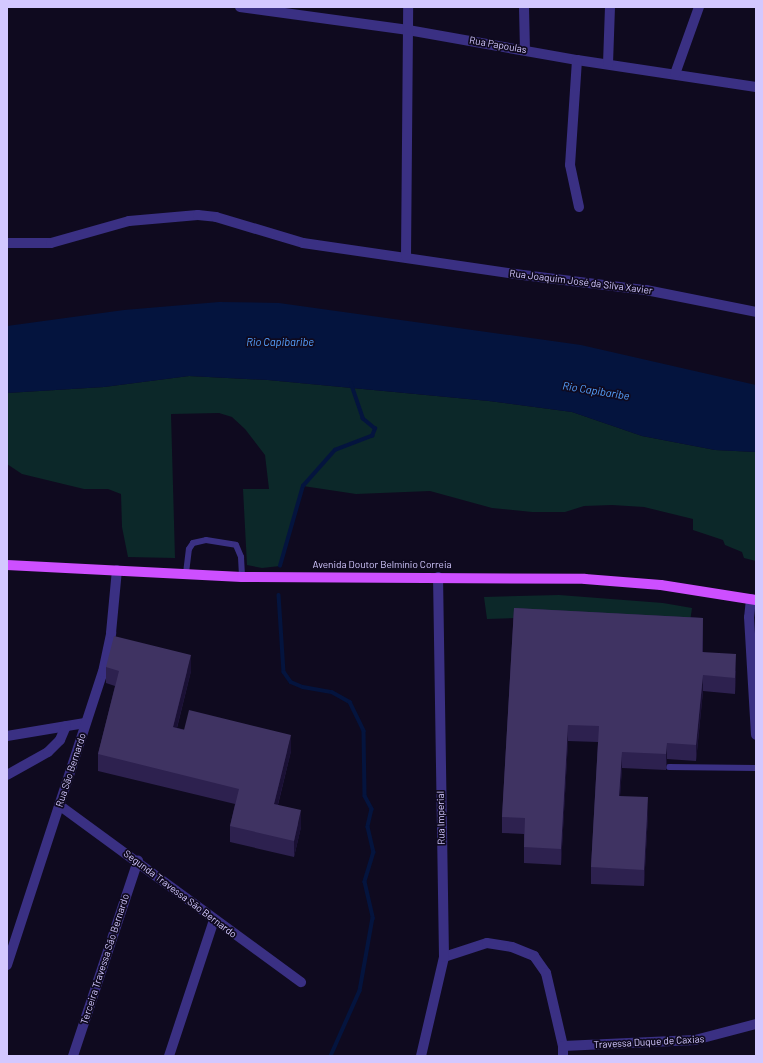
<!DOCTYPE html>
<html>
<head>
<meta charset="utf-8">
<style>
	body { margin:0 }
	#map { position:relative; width:763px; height:1063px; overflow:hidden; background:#0f0a1f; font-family:Barlow,sans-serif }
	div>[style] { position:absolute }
	.green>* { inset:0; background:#0c2829 }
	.water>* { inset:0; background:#04143e }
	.stream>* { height:3.5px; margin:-1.75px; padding:0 1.75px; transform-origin:1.75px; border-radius:1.75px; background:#04143e }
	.service>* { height:6px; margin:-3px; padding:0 3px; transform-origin:3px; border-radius:3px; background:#3a3083 }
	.minor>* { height:10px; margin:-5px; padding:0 5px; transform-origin:5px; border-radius:5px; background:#3a3083 }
	.tertiary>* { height:10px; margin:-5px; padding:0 5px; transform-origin:5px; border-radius:5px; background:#3a3083 }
	.primary>* { height:10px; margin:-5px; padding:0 5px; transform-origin:5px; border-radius:5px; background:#cd4fff }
	.wall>* { inset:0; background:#2d214f }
	.shaded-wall>* { inset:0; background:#1a1034 }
	.building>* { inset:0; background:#3f3362 }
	span { translate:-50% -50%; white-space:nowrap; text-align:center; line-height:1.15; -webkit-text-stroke:3.5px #0f0a1f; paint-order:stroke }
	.street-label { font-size:10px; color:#d3c8ff }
	.water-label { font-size:11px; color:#56a2ff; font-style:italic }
	.frame { position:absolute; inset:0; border:8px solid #d3c8ff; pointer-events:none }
</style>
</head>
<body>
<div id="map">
	<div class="green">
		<i style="clip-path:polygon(189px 376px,268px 380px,489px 401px,572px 412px,642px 436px,715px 450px,756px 452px,756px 561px,744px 558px,742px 552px,725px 545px,723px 540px,693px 530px,693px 519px,644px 507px,612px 505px,584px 506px,565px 512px,532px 512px,492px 508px,430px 491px,356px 494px,303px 486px,280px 566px,262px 568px,247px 565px,243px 489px,269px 489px,265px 455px,245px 429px,232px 417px,219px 413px,171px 414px,175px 558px,128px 557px,122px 527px,121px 494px,108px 489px,84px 489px,22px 474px,7px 464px,7px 393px,104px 387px)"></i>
		<i style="clip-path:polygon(559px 595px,663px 603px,692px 608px,689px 629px,518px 618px,487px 619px,484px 597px)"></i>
	</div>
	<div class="water">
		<i style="clip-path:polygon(219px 302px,279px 303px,581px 345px,756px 385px,756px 452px,715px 450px,642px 436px,572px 412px,489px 401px,268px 380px,189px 376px,104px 387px,7px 393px,7px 326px,124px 310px)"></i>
	</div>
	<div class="stream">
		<i style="left:280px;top:566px;width:83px;rotate:-74deg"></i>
		<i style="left:303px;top:486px;width:48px;rotate:-48.4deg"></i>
		<i style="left:335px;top:450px;width:40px;rotate:-21deg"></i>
		<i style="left:372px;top:436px;width:8px;rotate:-67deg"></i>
		<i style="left:375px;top:429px;width:16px;rotate:-140deg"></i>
		<i style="left:363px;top:419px;width:37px;rotate:-109deg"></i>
		<i style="left:279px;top:595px;width:77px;rotate:86.3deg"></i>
		<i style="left:284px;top:672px;width:12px;rotate:55deg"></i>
		<i style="left:291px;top:682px;width:13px;rotate:23deg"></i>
		<i style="left:303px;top:687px;width:29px;rotate:10deg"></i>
		<i style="left:332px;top:692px;width:21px;rotate:29deg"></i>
		<i style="left:350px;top:702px;width:32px;rotate:64deg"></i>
		<i style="left:364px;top:731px;width:65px;rotate:89.1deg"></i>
		<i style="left:365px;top:796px;width:15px;rotate:62deg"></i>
		<i style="left:372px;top:809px;width:18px;rotate:103deg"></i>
		<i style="left:368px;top:827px;width:26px;rotate:77deg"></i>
		<i style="left:374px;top:852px;width:31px;rotate:107deg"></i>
		<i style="left:365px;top:882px;width:37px;rotate:77deg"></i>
		<i style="left:373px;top:918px;width:74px;rotate:100.1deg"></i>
		<i style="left:360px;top:991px;width:71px;rotate:114deg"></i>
	</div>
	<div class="service">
		<i style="left:186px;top:573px;width:24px;rotate:-83deg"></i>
		<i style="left:189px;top:549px;width:7px;rotate:-56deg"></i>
		<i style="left:193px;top:543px;width:13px;rotate:-13deg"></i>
		<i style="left:206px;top:540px;width:30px;rotate:9deg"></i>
		<i style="left:236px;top:545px;width:13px;rotate:67deg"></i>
		<i style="left:241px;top:557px;width:20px;rotate:87deg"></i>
		<i style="left:669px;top:767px;width:87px;rotate:0.7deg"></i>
	</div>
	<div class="minor">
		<i style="left:240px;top:7px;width:170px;rotate:7.8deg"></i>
		<i style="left:408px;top:30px;width:172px;rotate:10.1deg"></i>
		<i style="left:577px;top:60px;width:181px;rotate:8.6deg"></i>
		<i style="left:524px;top:7px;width:43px;rotate:88.7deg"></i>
		<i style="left:577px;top:60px;width:105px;rotate:93.8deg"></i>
		<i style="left:570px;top:165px;width:43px;rotate:77.9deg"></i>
		<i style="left:608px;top:64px;width:57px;rotate:-88deg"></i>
		<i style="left:675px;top:74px;width:71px;rotate:-70.3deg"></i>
		<i style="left:7px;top:243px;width:44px"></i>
		<i style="left:51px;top:243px;width:81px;rotate:-15.8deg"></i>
		<i style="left:129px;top:221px;width:69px;rotate:-5deg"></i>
		<i style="left:198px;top:215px;width:18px;rotate:6deg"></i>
		<i style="left:216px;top:217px;width:91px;rotate:16.6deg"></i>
		<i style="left:303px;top:243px;width:222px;rotate:8.3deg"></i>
		<i style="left:523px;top:275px;width:124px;rotate:7deg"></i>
		<i style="left:646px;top:290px;width:112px;rotate:11.3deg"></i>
		<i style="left:406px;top:256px;width:249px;rotate:-89.5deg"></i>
		<i style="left:7px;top:736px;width:79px;rotate:-9.5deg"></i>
		<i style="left:7px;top:775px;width:47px;rotate:-29.3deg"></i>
		<i style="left:48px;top:752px;width:17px;rotate:-45deg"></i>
		<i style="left:60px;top:740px;width:15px;rotate:-67deg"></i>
		<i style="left:59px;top:805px;width:300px;rotate:36.2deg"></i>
		<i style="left:444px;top:957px;width:45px;rotate:-18deg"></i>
		<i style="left:487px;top:943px;width:25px;rotate:9deg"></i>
		<i style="left:512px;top:947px;width:24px;rotate:22deg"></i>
		<i style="left:534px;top:956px;width:21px;rotate:55deg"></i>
		<i style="left:546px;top:973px;width:75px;rotate:76.9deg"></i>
		<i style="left:563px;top:1046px;width:10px;rotate:90deg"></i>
		<i style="left:563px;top:1046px;width:132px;rotate:-2.6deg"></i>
		<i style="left:695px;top:1040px;width:63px;rotate:-14.7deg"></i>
		<i style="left:73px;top:1056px;width:206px;rotate:-71.6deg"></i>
		<i style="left:169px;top:1056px;width:143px;rotate:-71.7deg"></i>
		<i style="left:421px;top:1056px;width:102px;rotate:-76.9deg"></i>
		<i style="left:444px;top:957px;width:380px;rotate:-90.9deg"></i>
	</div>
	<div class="tertiary">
		<i style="left:751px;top:599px;width:18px;rotate:96deg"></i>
		<i style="left:749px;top:617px;width:118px;rotate:86.6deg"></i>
		<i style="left:7px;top:965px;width:308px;rotate:-71.9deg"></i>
		<i style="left:103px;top:672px;width:40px;rotate:-78deg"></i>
		<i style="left:111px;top:633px;width:63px;rotate:-84.6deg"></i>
	</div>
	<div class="primary">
		<i style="left:7px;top:565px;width:235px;rotate:2.9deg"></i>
		<i style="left:242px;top:577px;width:343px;rotate:0.3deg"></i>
		<i style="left:585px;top:579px;width:76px;rotate:4.5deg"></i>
		<i style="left:661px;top:585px;width:96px;rotate:9deg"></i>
	</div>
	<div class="wall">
		<i style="clip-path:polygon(514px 608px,703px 618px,703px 652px,736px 671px,735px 694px,703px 691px,696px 761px,667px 759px,666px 770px,622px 768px,620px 796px,648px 814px,644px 886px,591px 884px,591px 867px,598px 742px,568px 741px,561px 865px,524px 863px,524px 834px,502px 833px,502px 817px)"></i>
		<i style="clip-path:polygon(106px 667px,191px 671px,177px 728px,291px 751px,278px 805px,301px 827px,294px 857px,230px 842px,230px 826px,235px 804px,98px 771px,98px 754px,115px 686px,106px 683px)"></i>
	</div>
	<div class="shaded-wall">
		<i style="clip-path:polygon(736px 654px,736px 671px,735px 694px,735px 678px)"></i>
		<i style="clip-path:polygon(191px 655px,191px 671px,173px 743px,173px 727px)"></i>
		<i style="clip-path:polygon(703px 675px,703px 691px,696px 761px,696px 745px)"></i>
		<i style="clip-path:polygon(568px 725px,568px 741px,561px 865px,561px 849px)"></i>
		<i style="clip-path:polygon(291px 735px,291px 751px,274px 820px,274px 804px)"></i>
		<i style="clip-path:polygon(667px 743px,667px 759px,666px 770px,666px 754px)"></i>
		<i style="clip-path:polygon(622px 752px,622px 768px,619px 812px,619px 796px)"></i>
		<i style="clip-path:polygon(648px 797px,648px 814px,644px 886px,644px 870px)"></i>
		<i style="clip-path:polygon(301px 810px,301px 827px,294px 857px,294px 841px)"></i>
	</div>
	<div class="building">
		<i style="clip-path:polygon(514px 608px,703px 618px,702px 652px,736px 654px,735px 678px,703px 675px,696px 745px,667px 743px,666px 754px,622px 752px,619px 796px,648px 797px,644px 870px,591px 867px,599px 726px,568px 725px,561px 849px,524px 847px,525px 818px,502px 817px)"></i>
		<i style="clip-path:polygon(114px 636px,191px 655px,173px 727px,184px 730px,189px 710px,291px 735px,274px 804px,301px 810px,294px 841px,230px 826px,239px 789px,98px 754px,119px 671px,106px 667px)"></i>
	</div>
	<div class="street-label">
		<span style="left:498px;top:45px;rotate:10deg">Rua Papoulas</span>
		<span style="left:581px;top:282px;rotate:7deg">Rua Joaquim José da Silva Xavier</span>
		<span style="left:382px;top:565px">Avenida Doutor Belmínio Correia</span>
		<span style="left:71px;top:770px;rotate:-72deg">Rua São Bernardo</span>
		<span style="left:441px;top:818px;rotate:-91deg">Rua Imperial</span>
		<span style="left:180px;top:894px;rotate:37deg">Segunda Travessa São Bernardo</span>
		<span style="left:105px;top:959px;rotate:-72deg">Terceira Travessa São Bernardo</span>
		<span style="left:649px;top:1042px;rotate:-3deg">Travessa Duque de Caxias</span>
	</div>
	<div class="water-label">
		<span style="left:280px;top:342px">Rio Capibaribe</span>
		<span style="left:596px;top:391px;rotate:9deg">Rio Capibaribe</span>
	</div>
	<div class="frame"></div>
</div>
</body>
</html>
